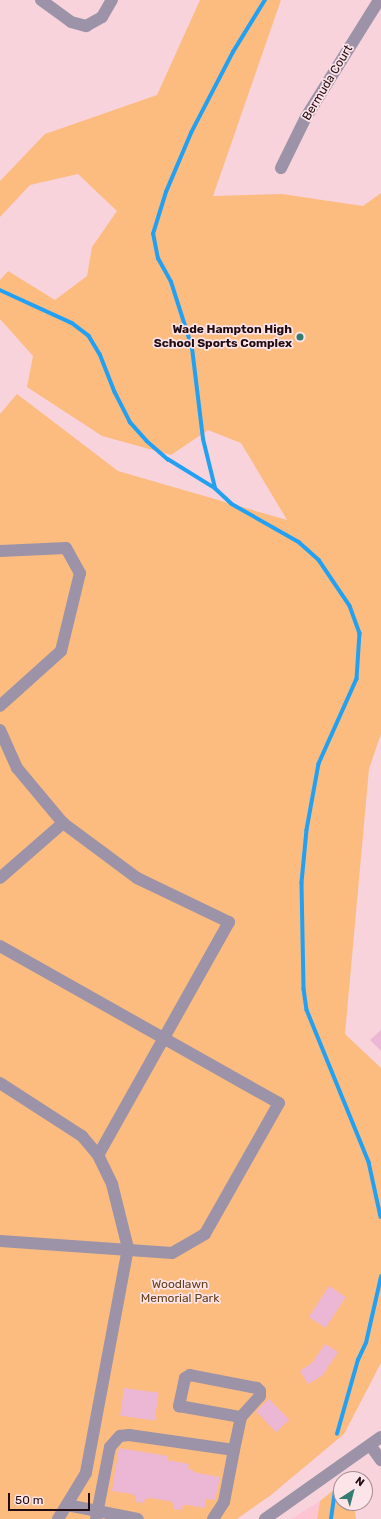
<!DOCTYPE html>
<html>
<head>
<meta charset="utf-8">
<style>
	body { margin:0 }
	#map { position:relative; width:381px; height:1519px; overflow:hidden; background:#f8d3db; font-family:Rubik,sans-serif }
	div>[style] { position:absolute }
	.built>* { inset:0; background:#fcc5d1 }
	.green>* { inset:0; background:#fcbc80 }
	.stream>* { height:3.5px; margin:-1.75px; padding:0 1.75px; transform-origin:1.75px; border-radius:1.75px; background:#22a1f3 }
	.building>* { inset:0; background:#ebb7d4; transform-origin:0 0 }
	.minor>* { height:12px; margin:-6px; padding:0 6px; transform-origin:6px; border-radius:6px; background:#9c93a8 }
	.dots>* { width:11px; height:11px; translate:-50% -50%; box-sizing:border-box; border:2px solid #fde4e9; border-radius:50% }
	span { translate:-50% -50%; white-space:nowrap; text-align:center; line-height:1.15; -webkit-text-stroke:3.5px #fde4e9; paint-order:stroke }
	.street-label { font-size:12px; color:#200c11 }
	.poi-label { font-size:12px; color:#200c11; font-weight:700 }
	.right { translate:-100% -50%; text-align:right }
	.park-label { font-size:12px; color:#664018 }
	.north { position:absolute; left:333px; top:1471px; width:40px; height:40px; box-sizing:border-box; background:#fde4e9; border:1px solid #a58e93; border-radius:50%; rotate:36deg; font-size:11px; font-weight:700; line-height:16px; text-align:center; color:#200c11 }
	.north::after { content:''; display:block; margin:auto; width:14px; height:18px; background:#347b72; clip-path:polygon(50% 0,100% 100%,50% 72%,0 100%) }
	.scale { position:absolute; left:8px; top:1493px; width:82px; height:18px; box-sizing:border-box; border:2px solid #200c11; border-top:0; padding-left:5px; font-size:12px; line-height:14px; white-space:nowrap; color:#200c11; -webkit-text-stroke:3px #fde4e9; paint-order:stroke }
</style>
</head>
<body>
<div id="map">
	<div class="built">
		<i style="clip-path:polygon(320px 1501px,317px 1519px,291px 1519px)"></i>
	</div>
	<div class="green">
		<i style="clip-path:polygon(200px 0,281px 0,213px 196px,282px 194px,363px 206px,381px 193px,381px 734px,369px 769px,345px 1034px,381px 1068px,381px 1208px,379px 1211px,381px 1221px,381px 1363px,344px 1434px,271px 1495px,237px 1519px,0 1519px,0 414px,17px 394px,118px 471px,287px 520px,241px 443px,208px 430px,171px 455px,102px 436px,27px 387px,33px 356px,0 319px,0 280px,8px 271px,55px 300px,87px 276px,92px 247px,117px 211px,78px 174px,30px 185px,0 217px,0 181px,45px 134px,157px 95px)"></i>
		<i style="clip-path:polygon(341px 1484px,341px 1503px,354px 1503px,356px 1519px,317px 1519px,320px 1501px)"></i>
	</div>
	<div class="stream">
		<i style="left:0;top:290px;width:79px;rotate:24.6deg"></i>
		<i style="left:72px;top:323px;width:21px;rotate:37deg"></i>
		<i style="left:89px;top:336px;width:21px;rotate:59deg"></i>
		<i style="left:100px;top:354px;width:41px;rotate:68.5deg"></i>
		<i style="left:115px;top:392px;width:34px;rotate:63deg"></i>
		<i style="left:130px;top:422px;width:25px;rotate:48deg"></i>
		<i style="left:147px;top:441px;width:28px;rotate:41deg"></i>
		<i style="left:168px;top:459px;width:55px;rotate:31.7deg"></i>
		<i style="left:215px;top:488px;width:23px;rotate:43deg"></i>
		<i style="left:232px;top:504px;width:77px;rotate:29.6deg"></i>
		<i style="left:299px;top:542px;width:27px;rotate:42deg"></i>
		<i style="left:319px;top:560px;width:55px;rotate:56deg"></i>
		<i style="left:350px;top:606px;width:29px;rotate:70deg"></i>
		<i style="left:360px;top:633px;width:46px;rotate:93.7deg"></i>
		<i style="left:357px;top:679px;width:93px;rotate:114.1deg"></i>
		<i style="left:319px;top:764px;width:67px;rotate:100.3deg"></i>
		<i style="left:307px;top:830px;width:53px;rotate:95.4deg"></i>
		<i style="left:302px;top:883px;width:106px;rotate:88.9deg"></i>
		<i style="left:304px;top:989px;width:21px;rotate:82deg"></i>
		<i style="left:307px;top:1010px;width:164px;rotate:67.8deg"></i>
		<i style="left:369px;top:1162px;width:56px;rotate:77.7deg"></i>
		<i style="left:215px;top:488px;width:50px;rotate:-103.8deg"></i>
		<i style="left:203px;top:439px;width:92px;rotate:-96.9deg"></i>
		<i style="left:192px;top:348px;width:69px;rotate:-107.7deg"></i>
		<i style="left:171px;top:282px;width:26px;rotate:-119deg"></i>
		<i style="left:158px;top:259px;width:25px;rotate:-101deg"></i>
		<i style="left:153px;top:234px;width:44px;rotate:-72.8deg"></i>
		<i style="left:166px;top:192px;width:64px;rotate:-67deg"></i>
		<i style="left:191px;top:133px;width:91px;rotate:-62.6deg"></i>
		<i style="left:233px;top:52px;width:61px;rotate:-58.4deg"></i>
		<i style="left:337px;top:1434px;width:77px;rotate:-74.2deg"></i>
		<i style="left:358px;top:1360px;width:19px;rotate:-65deg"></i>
		<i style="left:366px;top:1343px;width:68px;rotate:-77.2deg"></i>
		<i style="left:331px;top:1519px;width:28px;rotate:-82deg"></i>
	</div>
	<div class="building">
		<i style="clip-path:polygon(381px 1030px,381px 1051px,370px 1040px)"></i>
		<i style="left:329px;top:1286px;width:20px;height:37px;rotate:33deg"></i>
		<i style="clip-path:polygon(325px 1344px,338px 1352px,322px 1376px,308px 1384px,300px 1371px,312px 1363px)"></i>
		<i style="left:124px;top:1388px;width:35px;height:28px;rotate:8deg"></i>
		<i style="left:269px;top:1399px;width:29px;height:18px;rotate:46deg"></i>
		<i style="clip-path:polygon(119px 1448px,168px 1456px,167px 1460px,189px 1464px,188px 1469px,193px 1470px,193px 1472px,220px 1477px,215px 1500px,206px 1499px,205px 1508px,188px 1505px,183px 1505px,182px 1510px,173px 1509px,174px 1504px,169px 1501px,150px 1498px,145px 1499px,144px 1503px,135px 1502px,136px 1497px,132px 1494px,112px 1491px)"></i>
	</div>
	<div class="minor">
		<i style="left:41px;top:0;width:37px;rotate:36deg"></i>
		<i style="left:71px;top:22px;width:16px;rotate:15deg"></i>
		<i style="left:86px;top:26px;width:18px;rotate:-29deg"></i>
		<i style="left:102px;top:17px;width:20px;rotate:-60deg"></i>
		<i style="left:281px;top:168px;width:57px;rotate:-63.9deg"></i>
		<i style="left:306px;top:117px;width:138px;rotate:-58deg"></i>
		<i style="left:0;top:551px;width:66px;rotate:-2.6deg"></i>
		<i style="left:66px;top:548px;width:29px;rotate:61deg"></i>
		<i style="left:80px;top:573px;width:80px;rotate:103.7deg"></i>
		<i style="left:61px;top:651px;width:82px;rotate:138deg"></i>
		<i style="left:0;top:730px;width:42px;rotate:65.9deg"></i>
		<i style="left:17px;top:768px;width:72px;rotate:50.1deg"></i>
		<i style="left:63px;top:823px;width:92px;rotate:36.6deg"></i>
		<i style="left:137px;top:878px;width:102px;rotate:25.6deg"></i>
		<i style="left:229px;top:922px;width:267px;rotate:119.3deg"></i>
		<i style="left:0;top:878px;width:84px;rotate:-41.1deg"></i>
		<i style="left:0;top:946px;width:320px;rotate:29.4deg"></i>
		<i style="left:279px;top:1103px;width:150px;rotate:119.5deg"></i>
		<i style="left:205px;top:1234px;width:38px;rotate:150deg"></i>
		<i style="left:172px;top:1253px;width:172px;rotate:-176deg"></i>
		<i style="left:0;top:1083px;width:98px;rotate:32.9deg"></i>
		<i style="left:82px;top:1136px;width:25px;rotate:50deg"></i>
		<i style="left:98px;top:1155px;width:32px;rotate:64deg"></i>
		<i style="left:112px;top:1184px;width:66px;rotate:76deg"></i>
		<i style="left:128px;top:1248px;width:229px;rotate:100.6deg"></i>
		<i style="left:86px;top:1473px;width:54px;rotate:121.3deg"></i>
		<i style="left:370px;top:1445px;width:19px;rotate:54deg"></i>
		<i style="left:234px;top:1450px;width:34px;rotate:-78deg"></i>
		<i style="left:241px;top:1417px;width:28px;rotate:-48deg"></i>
		<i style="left:260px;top:1396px;width:5px;rotate:-90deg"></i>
		<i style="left:260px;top:1391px;width:4px;rotate:-135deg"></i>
		<i style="left:257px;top:1388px;width:68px;rotate:-169deg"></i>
		<i style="left:190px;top:1375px;width:6px;rotate:149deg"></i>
		<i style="left:185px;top:1378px;width:29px;rotate:102deg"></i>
		<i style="left:179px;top:1406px;width:63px;rotate:10.1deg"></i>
		<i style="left:67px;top:1505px;width:72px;rotate:11.2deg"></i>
		<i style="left:96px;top:1519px;width:73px;rotate:-79deg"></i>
		<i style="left:110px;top:1447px;width:15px;rotate:-48deg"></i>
		<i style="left:120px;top:1436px;width:9px;rotate:-6deg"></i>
		<i style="left:129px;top:1435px;width:106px;rotate:8.1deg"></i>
		<i style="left:234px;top:1450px;width:53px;rotate:100.9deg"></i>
		<i style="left:224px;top:1502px;width:20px;rotate:123deg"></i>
		<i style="left:265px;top:1519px;width:142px;rotate:-35.3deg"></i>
	</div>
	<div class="dots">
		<i style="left:300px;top:337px;background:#347b72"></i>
	</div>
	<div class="street-label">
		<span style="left:328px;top:83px;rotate:-59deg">Bermuda Court</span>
	</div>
	<div class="poi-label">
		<span class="right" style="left:292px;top:337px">Wade Hampton High<br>School Sports Complex</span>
	</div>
	<div class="park-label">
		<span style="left:180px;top:1292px">Woodlawn<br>Memorial Park</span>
	</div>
	<div class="north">N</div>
	<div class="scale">50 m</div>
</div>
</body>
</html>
